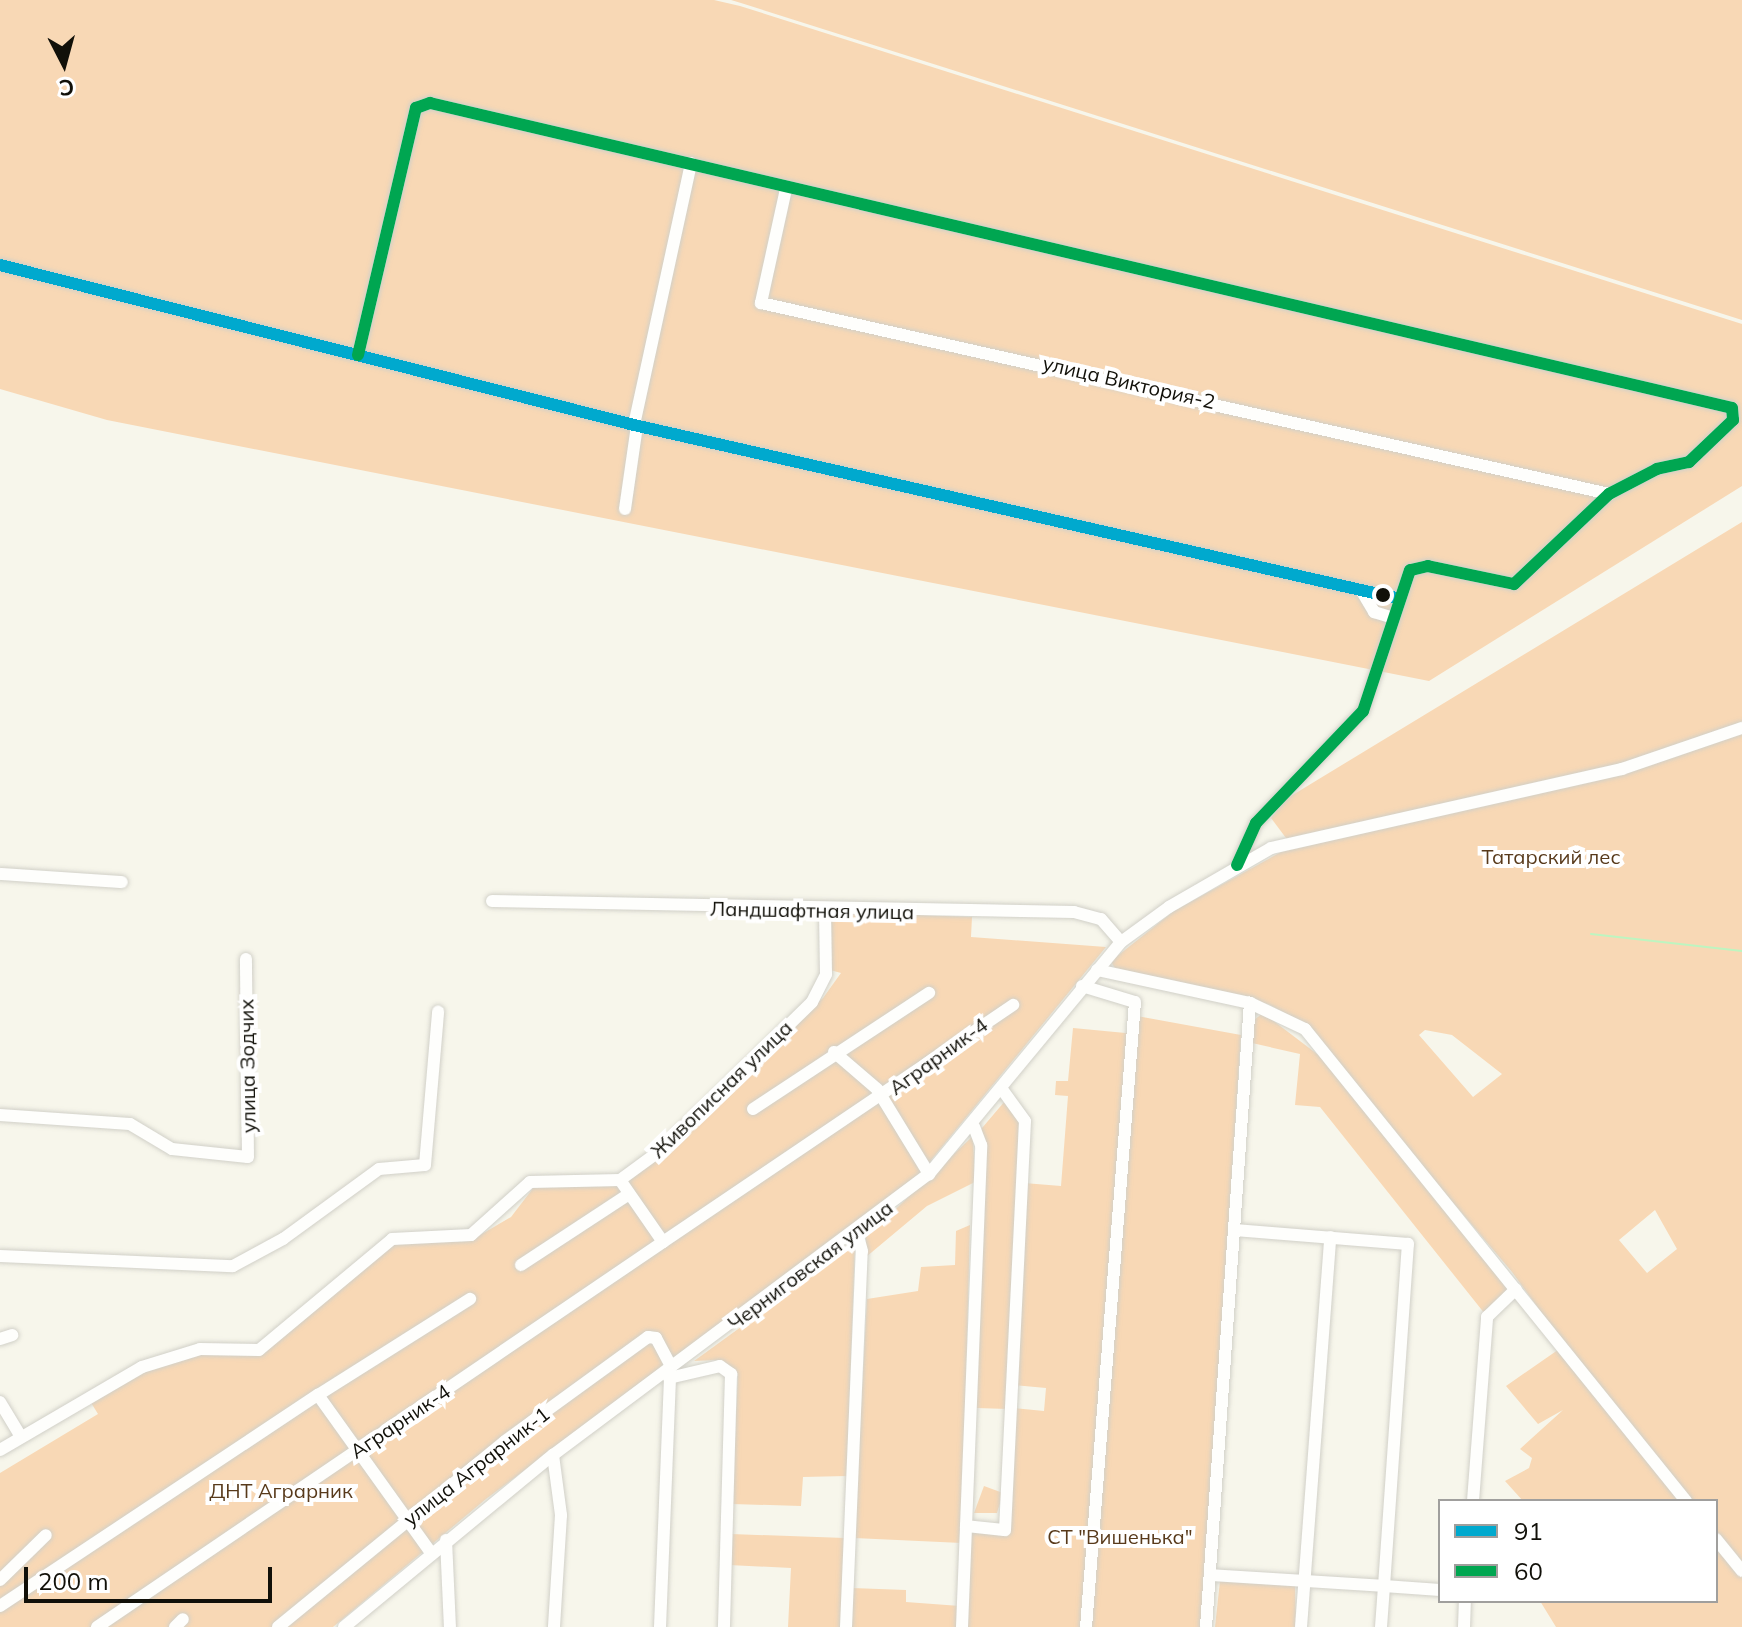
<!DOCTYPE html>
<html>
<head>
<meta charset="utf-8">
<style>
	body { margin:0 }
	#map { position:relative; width:1742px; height:1627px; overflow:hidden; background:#f7f6eb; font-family:Mulish,sans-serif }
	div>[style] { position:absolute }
	.green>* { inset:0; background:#f8d8b5 }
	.stream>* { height:2px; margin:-1px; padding:0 1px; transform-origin:1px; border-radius:1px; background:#bef5c0 }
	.roads { filter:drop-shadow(0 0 2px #d1d0c8) drop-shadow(0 0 2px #d1d0c8) }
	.minor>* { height:12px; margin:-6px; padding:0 6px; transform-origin:6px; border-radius:6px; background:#fefefc }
	.bus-1>* { height:12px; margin:-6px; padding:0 6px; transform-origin:6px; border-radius:6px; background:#00a9ce }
	.bus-2>* { height:12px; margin:-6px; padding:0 6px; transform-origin:6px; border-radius:6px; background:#00a651 }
	.dots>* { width:22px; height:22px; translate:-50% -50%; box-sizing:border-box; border:4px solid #fff; border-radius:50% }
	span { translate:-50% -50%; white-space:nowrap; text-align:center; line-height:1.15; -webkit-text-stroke:8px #fff; paint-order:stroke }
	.street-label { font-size:20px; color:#111009 }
	.park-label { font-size:20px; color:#583a1b }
	.legend { position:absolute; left:1438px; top:1499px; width:280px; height:104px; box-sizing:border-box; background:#fff; border:2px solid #a09f9d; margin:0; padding:10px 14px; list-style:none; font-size:24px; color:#111009 }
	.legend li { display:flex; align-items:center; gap:16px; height:40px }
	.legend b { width:40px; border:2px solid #a09f9d }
	.north { position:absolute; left:24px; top:24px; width:80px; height:80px; -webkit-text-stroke:6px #fff; paint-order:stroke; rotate:174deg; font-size:22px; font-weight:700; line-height:32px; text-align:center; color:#111009 }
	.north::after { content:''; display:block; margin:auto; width:28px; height:36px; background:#111009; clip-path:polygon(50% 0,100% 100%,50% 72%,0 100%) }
	.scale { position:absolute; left:24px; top:1567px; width:248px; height:36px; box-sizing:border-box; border:4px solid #111009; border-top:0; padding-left:10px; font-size:24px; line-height:28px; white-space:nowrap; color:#111009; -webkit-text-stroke:6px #fff; paint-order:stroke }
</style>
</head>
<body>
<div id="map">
	<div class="green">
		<i style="clip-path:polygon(0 0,714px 0,740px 6px,1742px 324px,1742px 486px,1429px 681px,107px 420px,0 389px)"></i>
		<i style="clip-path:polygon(731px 0,1742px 0,1742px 320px,741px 3px)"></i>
		<i style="clip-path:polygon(evenodd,1742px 522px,1742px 1627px,1556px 1627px,1540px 1601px,1716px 1601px,1716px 1501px,1523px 1501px,1505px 1481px,1529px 1468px,1532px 1458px,1520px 1449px,1563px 1410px,1538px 1424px,1506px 1386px,1565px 1345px,1512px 1272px,1299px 1021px,1268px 1004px,1115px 969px,1111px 961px,1174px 911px,1292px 846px,1271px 818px,1286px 799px,1742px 522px,1425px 1030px,1452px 1035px,1502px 1074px,1473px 1097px,1419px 1035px,1425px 1030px,1742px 522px,1655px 1210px,1677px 1249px,1647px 1273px,1619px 1240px,1655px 1210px)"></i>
		<i style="clip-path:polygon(839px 912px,972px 917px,971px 937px,1106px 947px,918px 1176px,486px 1499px,333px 1627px,0 1627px,0 1473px,98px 1414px,90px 1401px,147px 1368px,205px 1353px,262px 1355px,394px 1243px,470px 1241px,511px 1217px,534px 1187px,618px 1186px,823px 998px,841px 973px,830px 970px,830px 917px)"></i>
		<i style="clip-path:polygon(1263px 1013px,1325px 1060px,1496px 1272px,1508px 1289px,1485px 1314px,1320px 1107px,1295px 1105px,1300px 1054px,1252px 1043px,1254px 1020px)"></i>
		<i style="clip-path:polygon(1137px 1016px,1241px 1035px,1202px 1627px,967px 1627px,971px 1530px,1006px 1532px,1013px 1408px,1044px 1411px,1046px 1388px,1014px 1385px,1024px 1183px,1061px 1186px,1068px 1096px,1055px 1095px,1056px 1081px,1068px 1081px,1073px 1028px,1136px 1034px)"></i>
		<i style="clip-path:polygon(1005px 1101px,1019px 1123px,1008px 1409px,976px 1408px,982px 1128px)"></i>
		<i style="clip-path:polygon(973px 1136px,975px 1182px,927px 1206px,866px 1257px,866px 1237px)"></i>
		<i style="clip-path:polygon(970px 1225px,962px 1543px,854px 1538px,867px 1299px,918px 1291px,921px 1267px,955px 1265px,956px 1231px)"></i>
		<i style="clip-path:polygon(855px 1244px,847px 1476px,803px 1477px,801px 1506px,732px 1504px,738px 1374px,717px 1360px,694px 1361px)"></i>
		<i style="clip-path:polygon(984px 1486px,1003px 1493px,997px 1513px,974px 1513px)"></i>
		<i style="clip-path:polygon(731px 1534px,845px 1538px,841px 1627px,788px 1627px,791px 1568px,729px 1565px)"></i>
		<i style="clip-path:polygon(1220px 1581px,1295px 1586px,1296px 1627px,1215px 1627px)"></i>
		<i style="clip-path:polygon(852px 1588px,906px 1590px,906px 1602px,960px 1606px,959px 1627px,850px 1627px)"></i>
	</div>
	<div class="stream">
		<i style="left:1591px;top:934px;width:152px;rotate:6.4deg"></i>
	</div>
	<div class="roads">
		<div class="minor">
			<i style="left:786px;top:189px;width:117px;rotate:102.4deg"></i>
			<i style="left:761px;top:303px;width:869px;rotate:12.69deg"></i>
			<i style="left:0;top:265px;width:654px;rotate:14.16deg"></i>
			<i style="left:634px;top:425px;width:781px;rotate:12.79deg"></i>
			<i style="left:358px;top:355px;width:254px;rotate:-76.8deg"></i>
			<i style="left:416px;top:108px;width:15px;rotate:-20deg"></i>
			<i style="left:430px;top:103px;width:1337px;rotate:13.18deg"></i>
			<i style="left:1732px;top:408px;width:12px;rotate:85deg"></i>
			<i style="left:1733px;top:420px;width:61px;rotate:136.3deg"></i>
			<i style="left:1689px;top:462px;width:33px;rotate:168deg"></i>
			<i style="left:1657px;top:469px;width:54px;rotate:152.5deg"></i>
			<i style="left:1609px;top:494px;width:131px;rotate:136.5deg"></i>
			<i style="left:1514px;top:584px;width:88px;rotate:-168.2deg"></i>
			<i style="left:1428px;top:566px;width:18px;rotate:167deg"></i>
			<i style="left:1410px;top:570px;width:149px;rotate:108.4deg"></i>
			<i style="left:1363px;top:711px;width:155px;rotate:133.7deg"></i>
			<i style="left:1256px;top:823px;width:46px;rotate:114.3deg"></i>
			<i style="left:634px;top:425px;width:268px;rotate:-77.7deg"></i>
			<i style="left:625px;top:509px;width:84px;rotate:-81.8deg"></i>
			<i style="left:1361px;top:590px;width:26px;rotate:59deg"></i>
			<i style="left:1374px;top:612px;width:17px;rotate:17deg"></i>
			<i style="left:0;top:874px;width:122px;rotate:3.8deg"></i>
			<i style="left:492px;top:901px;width:582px;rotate:1.08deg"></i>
			<i style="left:1074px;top:912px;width:28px;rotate:15deg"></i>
			<i style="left:1101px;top:919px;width:30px;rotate:49deg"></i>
			<i style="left:1097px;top:970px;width:157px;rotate:12.2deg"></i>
			<i style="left:1250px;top:1003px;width:61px;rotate:25.3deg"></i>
			<i style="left:1305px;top:1029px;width:607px;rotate:51.09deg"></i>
			<i style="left:1082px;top:986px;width:55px;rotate:16.8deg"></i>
			<i style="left:1135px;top:1002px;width:627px;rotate:94.48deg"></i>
			<i style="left:834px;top:1052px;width:57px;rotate:40.7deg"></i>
			<i style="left:877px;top:1089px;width:100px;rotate:58.5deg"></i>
			<i style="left:753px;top:1109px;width:211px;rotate:-33.4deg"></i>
			<i style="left:0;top:1115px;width:130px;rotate:4deg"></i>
			<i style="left:130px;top:1124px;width:49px;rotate:30.8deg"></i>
			<i style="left:172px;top:1149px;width:76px;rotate:6deg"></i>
			<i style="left:248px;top:1157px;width:198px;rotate:-90.6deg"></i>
			<i style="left:663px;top:1242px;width:423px;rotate:-34.1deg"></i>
			<i style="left:0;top:1256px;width:233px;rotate:2.5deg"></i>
			<i style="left:233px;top:1266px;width:57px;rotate:-28.4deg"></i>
			<i style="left:283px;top:1239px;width:119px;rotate:-36.1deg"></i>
			<i style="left:379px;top:1169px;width:46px;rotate:-5deg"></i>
			<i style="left:425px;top:1165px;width:154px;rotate:-85.1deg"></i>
			<i style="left:521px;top:1265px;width:129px;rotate:-33.3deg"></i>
			<i style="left:0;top:1339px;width:13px;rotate:-18deg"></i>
			<i style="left:669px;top:1378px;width:52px;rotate:-13.2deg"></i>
			<i style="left:720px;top:1366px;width:14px;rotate:36deg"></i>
			<i style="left:731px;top:1374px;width:253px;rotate:91.6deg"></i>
			<i style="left:318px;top:1395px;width:180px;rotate:-32.3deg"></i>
			<i style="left:0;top:1402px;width:39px;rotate:59deg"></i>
			<i style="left:0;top:1450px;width:164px;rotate:-30.3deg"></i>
			<i style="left:142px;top:1367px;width:61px;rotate:-17.2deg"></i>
			<i style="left:200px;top:1349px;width:59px;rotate:1deg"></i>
			<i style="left:259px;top:1350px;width:173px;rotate:-39.8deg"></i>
			<i style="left:392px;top:1239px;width:79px;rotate:-2.9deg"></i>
			<i style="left:471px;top:1235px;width:79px;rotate:-41.9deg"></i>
			<i style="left:530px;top:1182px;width:90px;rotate:-1.3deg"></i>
			<i style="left:620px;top:1180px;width:51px;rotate:-36.2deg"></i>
			<i style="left:661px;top:1150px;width:211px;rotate:-44.4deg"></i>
			<i style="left:812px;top:1002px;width:31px;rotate:-63deg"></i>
			<i style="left:826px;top:974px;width:63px;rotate:-90.9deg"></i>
			<i style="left:553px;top:1455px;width:61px;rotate:82.4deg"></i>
			<i style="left:561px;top:1515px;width:112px;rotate:93.6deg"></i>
			<i style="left:1473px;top:1501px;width:185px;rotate:-85.6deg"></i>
			<i style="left:1487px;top:1317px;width:40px;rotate:-44deg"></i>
			<i style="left:966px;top:1526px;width:381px;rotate:-87.7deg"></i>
			<i style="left:981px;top:1145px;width:19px;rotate:-111deg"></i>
			<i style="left:1716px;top:1539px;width:41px;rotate:50.9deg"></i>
			<i style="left:446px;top:1540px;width:87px;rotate:87.4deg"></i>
			<i style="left:1210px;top:1575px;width:174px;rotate:3.6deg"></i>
			<i style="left:1384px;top:1586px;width:343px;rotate:-86deg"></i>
			<i style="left:1408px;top:1244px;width:174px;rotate:-175.4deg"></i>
			<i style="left:0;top:1580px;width:64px;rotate:-44.4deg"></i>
			<i style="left:0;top:1606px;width:382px;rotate:-33.6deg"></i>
			<i style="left:318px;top:1395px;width:194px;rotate:54.4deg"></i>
			<i style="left:97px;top:1627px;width:685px;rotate:-34.22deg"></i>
			<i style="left:663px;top:1242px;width:75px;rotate:-124.7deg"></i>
			<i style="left:175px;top:1627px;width:11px;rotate:-45deg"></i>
			<i style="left:278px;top:1627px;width:293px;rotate:-39.3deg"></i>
			<i style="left:505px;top:1441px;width:177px;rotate:-36deg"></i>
			<i style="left:648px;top:1337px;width:8px;rotate:7deg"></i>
			<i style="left:656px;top:1338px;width:32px;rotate:62deg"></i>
			<i style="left:344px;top:1627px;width:271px;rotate:-39.5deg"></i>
			<i style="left:553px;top:1455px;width:469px;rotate:-36.8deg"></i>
			<i style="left:929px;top:1174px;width:301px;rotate:-50.4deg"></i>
			<i style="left:1121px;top:942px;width:59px;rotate:-36.1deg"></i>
			<i style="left:1169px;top:907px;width:118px;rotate:-30deg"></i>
			<i style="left:1271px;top:848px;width:360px;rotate:-12.7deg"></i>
			<i style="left:1622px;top:769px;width:127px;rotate:-18.9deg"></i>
			<i style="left:660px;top:1627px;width:254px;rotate:-87.7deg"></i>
			<i style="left:846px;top:1627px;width:376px;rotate:-87.6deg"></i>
			<i style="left:862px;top:1251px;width:20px;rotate:-105deg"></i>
			<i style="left:962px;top:1627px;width:101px;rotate:-87.7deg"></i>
			<i style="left:966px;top:1526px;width:39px;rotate:6deg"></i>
			<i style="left:1005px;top:1530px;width:409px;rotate:-87.2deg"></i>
			<i style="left:1025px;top:1121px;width:37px;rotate:-126deg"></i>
			<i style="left:1206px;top:1627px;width:626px;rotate:-85.97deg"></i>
			<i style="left:1301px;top:1627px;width:391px;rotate:-85.7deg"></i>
			<i style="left:1381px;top:1627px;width:41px;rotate:-85.8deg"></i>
			<i style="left:1384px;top:1586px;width:56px;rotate:4.1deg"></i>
			<i style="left:1464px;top:1627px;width:26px;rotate:-88deg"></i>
		</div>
	</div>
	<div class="bus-1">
		<i style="left:0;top:265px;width:654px;rotate:14.16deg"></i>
		<i style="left:634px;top:425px;width:781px;rotate:12.79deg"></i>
	</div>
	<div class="bus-2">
		<i style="left:358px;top:355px;width:254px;rotate:-76.8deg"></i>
		<i style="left:416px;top:108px;width:15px;rotate:-20deg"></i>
		<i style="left:430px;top:103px;width:1337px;rotate:13.18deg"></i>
		<i style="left:1732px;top:408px;width:12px;rotate:85deg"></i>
		<i style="left:1733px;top:420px;width:61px;rotate:136.3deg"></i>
		<i style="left:1689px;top:462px;width:33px;rotate:168deg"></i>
		<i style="left:1657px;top:469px;width:54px;rotate:152.5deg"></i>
		<i style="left:1609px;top:494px;width:131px;rotate:136.5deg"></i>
		<i style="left:1514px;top:584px;width:88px;rotate:-168.2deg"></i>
		<i style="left:1428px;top:566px;width:18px;rotate:167deg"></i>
		<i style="left:1410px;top:570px;width:149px;rotate:108.4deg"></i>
		<i style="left:1363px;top:711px;width:155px;rotate:133.7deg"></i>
		<i style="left:1256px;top:823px;width:46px;rotate:114.3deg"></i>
	</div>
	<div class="dots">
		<i style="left:1383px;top:595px;background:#111009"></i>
	</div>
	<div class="street-label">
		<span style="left:1129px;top:382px;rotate:13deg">улица Виктория-2</span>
		<span style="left:812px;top:910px;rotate:1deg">Ландшафтная улица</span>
		<span style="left:938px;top:1056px;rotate:-36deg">Аграрник-4</span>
		<span style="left:247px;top:1066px;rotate:-91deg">улица Зодчих</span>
		<span style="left:721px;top:1089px;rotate:-44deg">Живописная улица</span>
		<span style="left:810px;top:1265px;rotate:-37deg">Черниговская улица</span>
		<span style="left:400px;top:1421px;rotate:-34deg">Аграрник-4</span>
		<span style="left:476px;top:1466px;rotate:-38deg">улица Аграрник-1</span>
	</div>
	<div class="park-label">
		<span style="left:1551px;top:856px">Татарский лес</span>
		<span style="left:281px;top:1490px">ДНТ Аграрник</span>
		<span style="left:1120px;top:1536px">СТ "Вишенька"</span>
	</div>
	<ul class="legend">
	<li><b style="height:10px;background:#00a9ce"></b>91</li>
	<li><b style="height:10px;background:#00a651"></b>60</li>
	</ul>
	<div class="north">С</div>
	<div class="scale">200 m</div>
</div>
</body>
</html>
